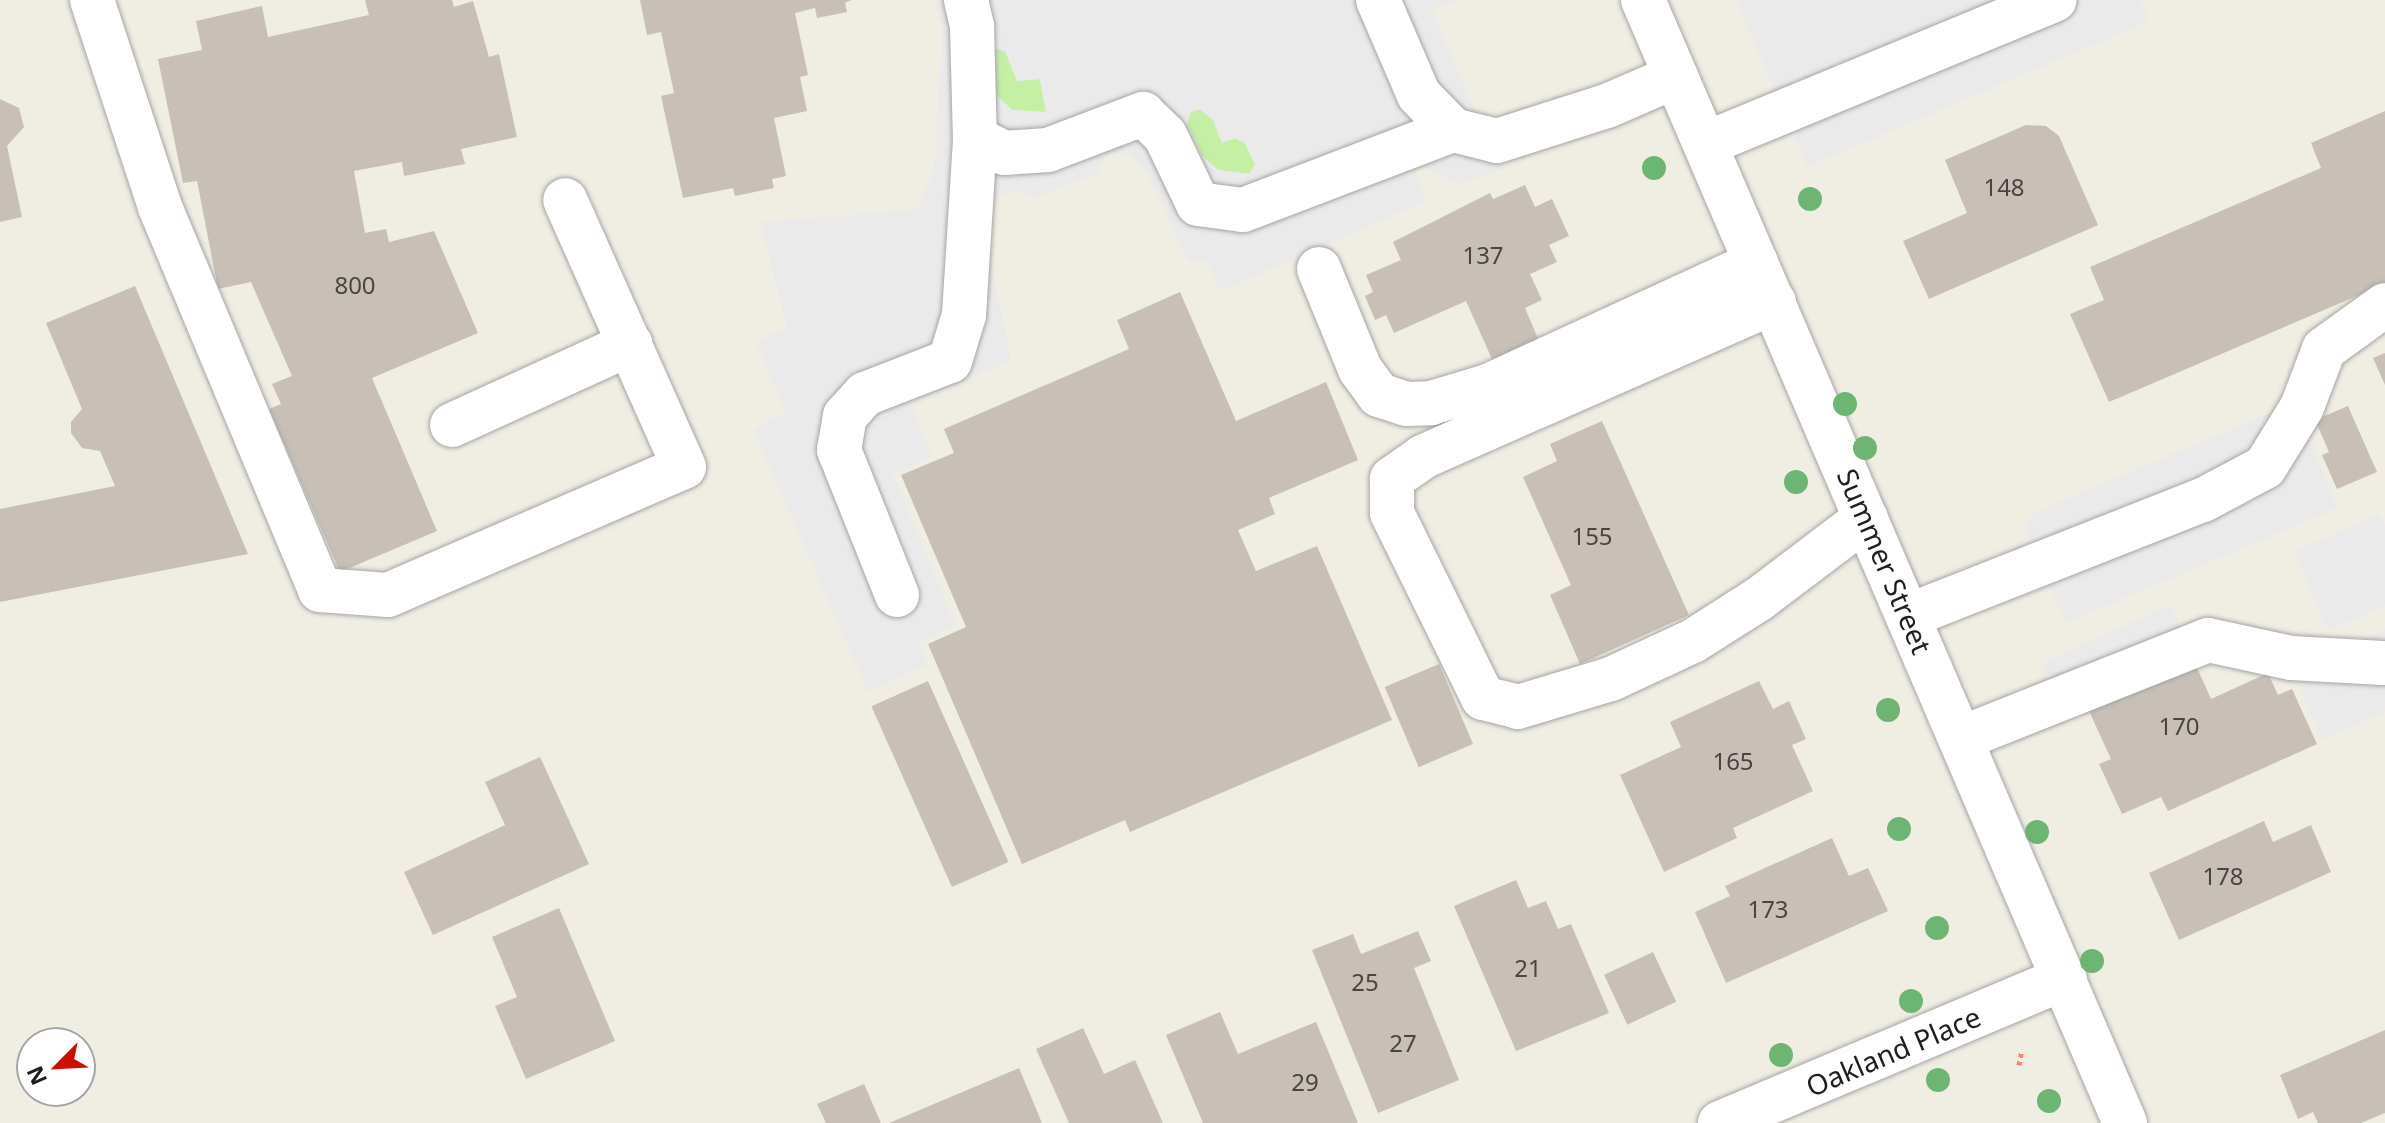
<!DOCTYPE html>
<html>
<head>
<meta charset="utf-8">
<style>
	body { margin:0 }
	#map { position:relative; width:2385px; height:1123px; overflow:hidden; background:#f0ede3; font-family:"Noto Sans",sans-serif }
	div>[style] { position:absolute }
	.grass>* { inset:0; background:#c4efa5 }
	.parking>* { inset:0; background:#eaeaea }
	.building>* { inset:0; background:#c8c0b6; transform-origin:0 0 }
	.path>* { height:5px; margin-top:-2.5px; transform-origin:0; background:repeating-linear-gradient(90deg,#ff8166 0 4px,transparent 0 8px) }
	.roads { filter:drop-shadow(0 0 2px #a5a5a5) drop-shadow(0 0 2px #a5a5a5) }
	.minor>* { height:44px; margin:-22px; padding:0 22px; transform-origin:22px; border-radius:22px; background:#fff }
	.trees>* { width:24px; height:24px; margin:-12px; border-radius:50%; background:#6db573 }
	span { translate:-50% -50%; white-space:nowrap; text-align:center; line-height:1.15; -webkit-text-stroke:8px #fff; paint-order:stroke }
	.number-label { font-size:24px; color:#484644 }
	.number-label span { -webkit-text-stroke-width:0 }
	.street-label { font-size:28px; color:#1e1e1e }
	.north { position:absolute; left:16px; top:1027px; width:80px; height:80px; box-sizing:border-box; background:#fff; border:2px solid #a5a5a5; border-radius:50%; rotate:246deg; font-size:22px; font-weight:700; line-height:32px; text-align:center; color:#1e1e1e }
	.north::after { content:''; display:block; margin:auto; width:28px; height:36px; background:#cd0f00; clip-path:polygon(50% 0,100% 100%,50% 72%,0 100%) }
</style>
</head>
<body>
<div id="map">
	<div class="grass">
		<i style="clip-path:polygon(993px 48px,1005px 51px,1017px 81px,1040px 79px,1046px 112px,1012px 110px,993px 92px)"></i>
		<i style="clip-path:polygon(1200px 109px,1213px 120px,1222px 142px,1235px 138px,1245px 143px,1255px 165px,1249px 174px,1218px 170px,1202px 156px,1187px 124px,1191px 112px)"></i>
	</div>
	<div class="parking">
		<i style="clip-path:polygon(evenodd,935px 0,1456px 0,1432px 11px,1502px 169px,1456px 184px,1422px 165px,1415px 172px,1427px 201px,1220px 291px,1207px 260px,1188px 262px,1147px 172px,1130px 156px,1117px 152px,1105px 156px,1096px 175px,1035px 197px,1020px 191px,996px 198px,983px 220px,1011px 360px,911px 405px,932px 456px,893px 475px,956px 625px,920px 642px,928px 664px,868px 692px,753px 429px,785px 412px,756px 342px,787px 327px,760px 222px,917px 210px,934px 171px,942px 33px,935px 0,993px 48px,1005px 51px,1017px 81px,1040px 79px,1046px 112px,1012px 110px,993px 92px,993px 48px,935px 0,1200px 109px,1213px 120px,1222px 143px,1235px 138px,1245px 143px,1255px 165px,1249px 174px,1218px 170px,1202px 156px,1187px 124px,1191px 112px,1200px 109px)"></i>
		<i style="clip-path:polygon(1736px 0,2141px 0,2149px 21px,1807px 167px)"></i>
		<i style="clip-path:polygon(2294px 403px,2338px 508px,2065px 623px,2024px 525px,2035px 512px)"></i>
		<i style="clip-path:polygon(2380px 514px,2385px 526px,2385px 606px,2328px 631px,2294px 551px)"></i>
		<i style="clip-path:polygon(2170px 605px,2193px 658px,2042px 700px,2044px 662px)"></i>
		<i style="clip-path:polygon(2385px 630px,2385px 712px,2323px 739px,2292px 672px)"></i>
	</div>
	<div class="building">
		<i style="clip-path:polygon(365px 0,452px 0,454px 7px,473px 1px,489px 57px,499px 54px,517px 137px,461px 149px,465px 164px,404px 176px,402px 162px,354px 171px,365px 233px,386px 229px,389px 242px,434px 231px,478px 333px,372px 378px,437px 531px,340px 572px,269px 409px,281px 404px,272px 384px,292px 376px,251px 282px,218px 289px,197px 181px,183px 183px,158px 59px,202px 50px,196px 21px,262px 6px,268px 37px,369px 15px)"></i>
		<i style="clip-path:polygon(640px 0,851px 0,845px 3px,847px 12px,817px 18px,815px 8px,795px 13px,808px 75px,800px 77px,807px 111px,774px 118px,786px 176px,772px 179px,774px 188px,735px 196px,733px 188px,683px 198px,661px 96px,674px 93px,661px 32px,647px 35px)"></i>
		<i style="clip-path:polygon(0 99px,19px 108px,24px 127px,7px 146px,22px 217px,0 222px)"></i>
		<i style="clip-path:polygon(2385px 111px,2385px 284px,2109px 402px,2070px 314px,2104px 300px,2090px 267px,2321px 168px,2311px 143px)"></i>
		<i style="clip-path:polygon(2026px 125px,2046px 126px,2059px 136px,2098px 225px,1929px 299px,1903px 241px,1967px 213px,1945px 160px)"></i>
		<i style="clip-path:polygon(1525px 185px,1535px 207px,1552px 199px,1569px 236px,1549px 245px,1557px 262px,1530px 274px,1542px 300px,1525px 308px,1542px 348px,1496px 368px,1466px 301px,1394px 333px,1386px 315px,1375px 320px,1365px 296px,1373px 292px,1366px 275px,1401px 260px,1393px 242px,1490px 193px,1493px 199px)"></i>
		<i style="clip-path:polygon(135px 286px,248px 554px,0 602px,0 509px,115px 486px,100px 451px,82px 448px,71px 433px,71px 422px,82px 409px,46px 323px)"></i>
		<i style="clip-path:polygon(1180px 292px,1236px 421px,1326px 382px,1358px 460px,1269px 498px,1275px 514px,1238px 530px,1256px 571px,1317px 546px,1392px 720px,1130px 832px,1125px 820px,1022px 864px,928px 644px,966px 627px,901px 475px,954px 453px,944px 429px,1129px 349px,1117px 320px)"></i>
		<i style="clip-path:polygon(2385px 353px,2385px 385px,2373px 358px)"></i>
		<i style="clip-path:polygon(2348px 406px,2377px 472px,2337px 489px,2322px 455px,2329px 452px,2315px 420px)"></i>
		<i style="clip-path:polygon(1602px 421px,1689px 615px,1580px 664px,1550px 595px,1571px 585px,1523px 477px,1557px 461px,1550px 444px)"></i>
		<i style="clip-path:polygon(2195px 663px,2211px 699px,2268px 673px,2278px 695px,2292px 689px,2317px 744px,2168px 811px,2161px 797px,2122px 814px,2099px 764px,2111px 759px,2089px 711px)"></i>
		<i style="left:1439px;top:664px;width:87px;height:59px;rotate:67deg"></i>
		<i style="left:928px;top:681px;width:198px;height:62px;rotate:66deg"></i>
		<i style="clip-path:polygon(1759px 681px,1773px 709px,1789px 701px,1806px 739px,1792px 745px,1813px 791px,1733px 828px,1737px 838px,1664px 872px,1620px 775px,1681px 747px,1670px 722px)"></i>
		<i style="clip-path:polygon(540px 757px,589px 864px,433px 935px,404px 872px,505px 825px,485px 782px)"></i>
		<i style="clip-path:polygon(2264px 821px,2273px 842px,2311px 825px,2331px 872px,2179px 940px,2149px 873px)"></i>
		<i style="clip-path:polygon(1832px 838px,1849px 876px,1868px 868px,1888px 911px,1726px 983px,1695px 912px,1730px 896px,1725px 886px)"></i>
		<i style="clip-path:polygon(1516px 880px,1528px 908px,1546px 901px,1558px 929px,1571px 924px,1609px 1013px,1516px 1051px,1454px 906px)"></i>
		<i style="clip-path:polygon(559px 908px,615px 1041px,526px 1079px,495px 1006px,517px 997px,492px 937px)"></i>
		<i style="clip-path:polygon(1418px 931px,1431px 961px,1414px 968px,1459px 1080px,1378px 1113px,1312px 950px,1353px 934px,1361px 954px)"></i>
		<i style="left:1653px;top:952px;width:55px;height:54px;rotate:65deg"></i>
		<i style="clip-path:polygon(1220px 1012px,1238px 1054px,1316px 1022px,1358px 1123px,1203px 1123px,1166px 1035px)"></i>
		<i style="clip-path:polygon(1083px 1028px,1104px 1074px,1135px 1060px,1163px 1123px,1069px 1123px,1036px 1049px)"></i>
		<i style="clip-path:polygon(2385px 1030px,2385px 1113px,2361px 1123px,2318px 1123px,2313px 1112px,2298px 1119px,2280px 1075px)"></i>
		<i style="clip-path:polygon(1019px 1068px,1042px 1123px,889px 1123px)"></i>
		<i style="clip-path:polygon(864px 1084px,881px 1123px,826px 1123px,817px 1104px)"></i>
	</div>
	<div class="path">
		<i style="left:2019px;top:1065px;width:16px;rotate:-79deg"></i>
	</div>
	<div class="roads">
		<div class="minor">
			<i style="left:92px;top:0;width:218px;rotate:71.8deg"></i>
			<i style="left:160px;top:207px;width:415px;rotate:67.3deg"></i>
			<i style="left:320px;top:590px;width:68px;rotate:4.2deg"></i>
			<i style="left:388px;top:595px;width:322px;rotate:-23.4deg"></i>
			<i style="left:684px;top:467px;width:292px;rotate:-114deg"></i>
			<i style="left:966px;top:0;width:28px;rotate:77deg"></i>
			<i style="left:972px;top:27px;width:111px;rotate:88.5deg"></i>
			<i style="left:975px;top:138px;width:33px;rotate:27deg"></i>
			<i style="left:1004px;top:153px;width:44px;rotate:-3.9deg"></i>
			<i style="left:1048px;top:150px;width:102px;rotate:-20.8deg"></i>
			<i style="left:1143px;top:114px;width:30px;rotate:44deg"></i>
			<i style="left:1165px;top:135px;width:76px;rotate:64.4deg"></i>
			<i style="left:1198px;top:204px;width:45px;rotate:7.6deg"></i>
			<i style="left:1243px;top:210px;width:225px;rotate:-20.9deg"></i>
			<i style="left:1378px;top:0;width:103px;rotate:66.7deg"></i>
			<i style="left:1419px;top:95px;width:49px;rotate:45.8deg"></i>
			<i style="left:1453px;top:130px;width:45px;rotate:14deg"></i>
			<i style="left:1497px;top:141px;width:115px;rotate:-17.7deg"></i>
			<i style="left:1607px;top:106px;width:75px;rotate:-23.5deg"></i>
			<i style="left:1643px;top:0;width:1222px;rotate:66.77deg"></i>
			<i style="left:1705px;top:144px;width:378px;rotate:-22.4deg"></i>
			<i style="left:1319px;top:269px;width:108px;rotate:67.7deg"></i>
			<i style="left:1360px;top:369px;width:32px;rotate:54deg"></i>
			<i style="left:1379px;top:395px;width:29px;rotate:18deg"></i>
			<i style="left:1407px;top:404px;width:24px;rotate:-2deg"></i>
			<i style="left:1431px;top:403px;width:59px;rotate:-16.6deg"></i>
			<i style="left:1488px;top:386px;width:295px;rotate:-24.7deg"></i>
			<i style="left:1774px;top:302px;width:384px;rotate:156.2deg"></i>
			<i style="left:1423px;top:457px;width:38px;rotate:145deg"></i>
			<i style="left:1392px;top:479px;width:34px;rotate:90deg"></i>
			<i style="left:1392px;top:513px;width:206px;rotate:63.8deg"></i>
			<i style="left:1483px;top:698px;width:36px;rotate:14deg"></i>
			<i style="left:1518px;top:707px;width:97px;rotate:-16.8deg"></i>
			<i style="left:1611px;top:679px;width:90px;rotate:-24.9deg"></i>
			<i style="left:1693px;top:641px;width:78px;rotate:-32.5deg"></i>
			<i style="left:1759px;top:599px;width:134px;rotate:-37.1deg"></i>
			<i style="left:452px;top:425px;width:196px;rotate:-24.5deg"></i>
			<i style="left:897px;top:595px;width:156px;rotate:-111.8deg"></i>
			<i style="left:839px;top:450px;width:35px;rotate:-80deg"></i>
			<i style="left:845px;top:416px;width:30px;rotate:-48deg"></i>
			<i style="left:865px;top:394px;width:91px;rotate:-21.2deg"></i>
			<i style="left:950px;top:361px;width:48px;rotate:-73.1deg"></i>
			<i style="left:964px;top:315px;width:177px;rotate:-86.4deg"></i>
			<i style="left:1908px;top:616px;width:317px;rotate:-21.5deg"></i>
			<i style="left:2203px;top:500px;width:70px;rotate:-28deg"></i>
			<i style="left:2265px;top:467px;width:70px;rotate:-58.3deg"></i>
			<i style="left:2302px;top:407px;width:62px;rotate:-69.2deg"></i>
			<i style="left:2324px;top:349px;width:75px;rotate:-35.8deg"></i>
			<i style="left:1962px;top:738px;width:265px;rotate:-21.7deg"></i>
			<i style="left:2208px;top:640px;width:85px;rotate:12.2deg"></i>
			<i style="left:2291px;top:658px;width:92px;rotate:3.1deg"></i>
			<i style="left:1720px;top:1123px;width:374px;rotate:-22.8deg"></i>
		</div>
	</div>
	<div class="trees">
		<i style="left:1654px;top:168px"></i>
		<i style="left:1810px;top:199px"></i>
		<i style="left:1845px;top:404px"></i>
		<i style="left:1865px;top:448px"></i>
		<i style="left:1796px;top:482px"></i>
		<i style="left:1888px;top:710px"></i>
		<i style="left:1899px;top:829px"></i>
		<i style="left:2037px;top:832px"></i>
		<i style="left:1937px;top:928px"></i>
		<i style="left:2092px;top:961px"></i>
		<i style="left:1911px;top:1001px"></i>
		<i style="left:1781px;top:1055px"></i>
		<i style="left:1938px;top:1080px"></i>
		<i style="left:2049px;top:1101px"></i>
	</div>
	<div class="number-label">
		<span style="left:2004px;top:187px">148</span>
		<span style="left:1483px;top:255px">137</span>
		<span style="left:355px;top:285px">800</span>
		<span style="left:1592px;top:536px">155</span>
		<span style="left:2179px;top:726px">170</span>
		<span style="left:1733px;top:761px">165</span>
		<span style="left:2223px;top:876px">178</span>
		<span style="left:1768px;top:909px">173</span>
		<span style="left:1528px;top:968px">21</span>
		<span style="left:1365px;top:982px">25</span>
		<span style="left:1403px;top:1043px">27</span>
		<span style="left:1305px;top:1082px">29</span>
	</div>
	<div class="street-label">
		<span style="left:1885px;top:561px;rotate:67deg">Summer Street</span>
		<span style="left:1893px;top:1051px;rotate:-23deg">Oakland Place</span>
	</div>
	<div class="north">N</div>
</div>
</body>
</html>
